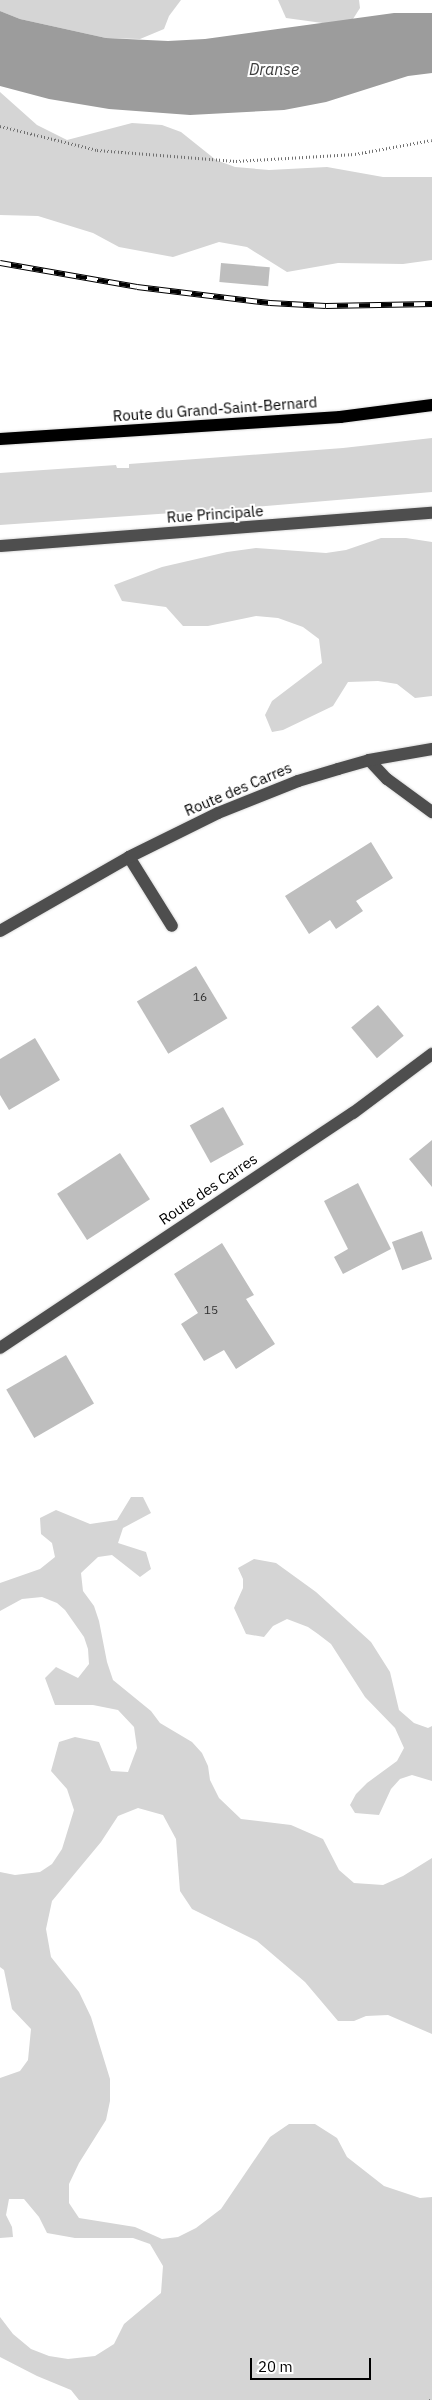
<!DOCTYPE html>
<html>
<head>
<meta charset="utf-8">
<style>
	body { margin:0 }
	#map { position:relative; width:432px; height:2400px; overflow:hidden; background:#fff; font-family:"IBM Plex Sans",sans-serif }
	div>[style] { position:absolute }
	.green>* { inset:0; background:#d5d5d5 }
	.water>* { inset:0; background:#9c9c9c }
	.building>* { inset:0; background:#bebebe; transform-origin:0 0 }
	.path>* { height:3px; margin-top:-1.5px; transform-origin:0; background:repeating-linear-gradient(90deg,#707070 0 1px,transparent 0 3.5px) }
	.roads { filter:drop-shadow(0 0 1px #dbdbdb) drop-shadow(0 0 1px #dbdbdb) }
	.minor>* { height:12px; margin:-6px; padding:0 6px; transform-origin:6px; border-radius:6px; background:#4e4e4e }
	.major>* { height:12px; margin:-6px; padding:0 6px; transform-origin:6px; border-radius:6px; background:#000 }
	.rail>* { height:5.5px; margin-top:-2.75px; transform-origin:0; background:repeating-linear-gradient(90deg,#fff 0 11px,#000 0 22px); box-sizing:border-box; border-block:1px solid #000 }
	span { translate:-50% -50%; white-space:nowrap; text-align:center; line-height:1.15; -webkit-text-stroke:4px #fff; paint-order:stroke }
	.number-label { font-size:12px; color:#303030 }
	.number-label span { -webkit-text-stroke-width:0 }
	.street-label { font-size:15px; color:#000 }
	.water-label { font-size:16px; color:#3d3d3d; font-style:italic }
	.scale { position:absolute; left:250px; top:2358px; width:121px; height:22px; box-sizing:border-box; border:2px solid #000; border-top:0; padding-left:6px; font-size:15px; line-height:18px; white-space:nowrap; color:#000; -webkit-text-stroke:4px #fff; paint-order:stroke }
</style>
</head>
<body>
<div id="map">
	<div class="green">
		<i style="clip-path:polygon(0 0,181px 0,169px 16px,164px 29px,140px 39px,106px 38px,20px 19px,0 11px)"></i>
		<i style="clip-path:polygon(278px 0,359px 0,360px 8px,353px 19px,337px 25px,286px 18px)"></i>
		<i style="clip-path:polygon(0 92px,37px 125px,67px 140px,132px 123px,162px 125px,181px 132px,216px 160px,235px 167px,269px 170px,327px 167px,383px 177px,432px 177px,432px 260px,403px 264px,338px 263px,287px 272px,247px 247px,219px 242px,173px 257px,119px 247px,93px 233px,38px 216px,0 215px)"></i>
		<i style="clip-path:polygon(432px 438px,432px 492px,230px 509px,0 525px,0 473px,116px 465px,117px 468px,129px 468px,129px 464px,343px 448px)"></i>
		<i style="clip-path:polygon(381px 538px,406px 538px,432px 542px,432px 696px,415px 698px,397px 684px,378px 681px,348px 682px,333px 706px,283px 730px,272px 732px,265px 715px,272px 701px,322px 663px,319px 639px,303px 627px,278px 618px,256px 616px,208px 626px,183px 626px,166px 607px,122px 601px,114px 585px,162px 567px,227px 552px,256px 548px,326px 553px,346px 550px)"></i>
		<i style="clip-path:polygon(131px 1497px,143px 1497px,151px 1513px,123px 1528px,118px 1543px,146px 1552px,151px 1569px,140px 1577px,112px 1555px,98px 1557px,81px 1573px,83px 1591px,94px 1606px,99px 1621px,107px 1662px,113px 1680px,151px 1711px,160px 1723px,192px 1742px,202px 1753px,208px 1766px,210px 1780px,219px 1798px,241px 1819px,291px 1825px,323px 1839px,339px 1870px,354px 1883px,383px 1885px,403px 1876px,432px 1858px,432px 2034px,388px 2015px,366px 2016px,354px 2021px,338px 2021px,305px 1982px,257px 1941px,192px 1909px,180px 1891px,176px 1839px,163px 1815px,138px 1808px,118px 1816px,101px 1842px,52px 1901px,46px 1929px,51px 1957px,79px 1992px,91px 2017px,110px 2079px,110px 2101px,106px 2120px,79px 2163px,69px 2184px,69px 2203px,79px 2218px,135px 2227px,162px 2239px,178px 2237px,196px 2228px,221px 2209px,270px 2137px,289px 2124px,315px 2124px,337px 2138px,347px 2157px,384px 2186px,420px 2198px,432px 2197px,432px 2400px,79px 2400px,71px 2390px,37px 2376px,0 2357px,0 2317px,13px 2334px,31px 2349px,49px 2356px,68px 2359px,95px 2356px,114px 2344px,124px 2324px,161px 2293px,163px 2266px,150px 2244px,133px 2238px,75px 2238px,47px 2233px,39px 2217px,24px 2199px,9px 2199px,6px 2215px,12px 2227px,13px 2237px,0 2238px,0 2078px,20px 2071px,28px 2060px,31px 2029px,12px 2009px,4px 1970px,0 1967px,0 1872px,15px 1875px,40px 1872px,52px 1864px,62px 1849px,74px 1810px,67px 1789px,51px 1771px,59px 1742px,75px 1737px,99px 1742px,111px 1771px,128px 1772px,137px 1748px,134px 1727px,118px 1710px,93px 1705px,55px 1705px,45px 1678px,56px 1667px,78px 1678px,89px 1664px,88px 1649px,84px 1637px,65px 1610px,57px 1603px,42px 1597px,22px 1599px,0 1611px,0 1583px,40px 1569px,55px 1557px,52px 1543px,41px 1534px,40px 1518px,56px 1510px,90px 1524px,117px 1520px)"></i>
		<i style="clip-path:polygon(254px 1559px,276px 1563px,316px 1592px,371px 1642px,390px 1672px,399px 1710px,414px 1723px,428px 1728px,432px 1726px,432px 1781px,412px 1775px,400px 1779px,391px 1789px,379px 1815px,355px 1813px,350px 1805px,356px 1794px,367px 1783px,397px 1761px,404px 1748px,395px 1728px,365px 1697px,331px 1644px,318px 1634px,308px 1627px,287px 1619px,273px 1626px,264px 1637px,246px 1634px,234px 1608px,243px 1588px,243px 1579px,238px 1568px)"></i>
	</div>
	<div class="water">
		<i style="clip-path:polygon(0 11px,20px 19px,106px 38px,168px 41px,205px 39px,394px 13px,432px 13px,432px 73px,408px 76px,326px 102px,284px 110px,190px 115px,109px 109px,49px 99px,0 86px)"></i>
	</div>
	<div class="building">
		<i style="left:221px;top:263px;width:49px;height:19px;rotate:5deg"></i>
		<i style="clip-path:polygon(371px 842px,393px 878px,356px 901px,363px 911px,336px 929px,330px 920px,309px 934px,285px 896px)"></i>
		<i style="left:196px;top:966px;width:61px;height:69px;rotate:59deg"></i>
		<i style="left:378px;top:1005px;width:40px;height:35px;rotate:50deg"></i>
		<i style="clip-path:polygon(35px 1038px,60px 1080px,9px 1110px,0 1095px,0 1059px)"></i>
		<i style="left:223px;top:1107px;width:43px;height:38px;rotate:61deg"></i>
		<i style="clip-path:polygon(432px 1140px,432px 1187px,409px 1159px)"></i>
		<i style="left:120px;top:1153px;width:55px;height:75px;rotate:57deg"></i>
		<i style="clip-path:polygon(358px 1183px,391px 1249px,343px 1274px,334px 1257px,348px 1249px,324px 1201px)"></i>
		<i style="left:422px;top:1231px;width:30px;height:32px;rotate:70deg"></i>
		<i style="clip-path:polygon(222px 1243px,254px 1295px,246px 1299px,275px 1344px,236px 1369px,224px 1350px,204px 1361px,181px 1324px,198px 1313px,174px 1274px)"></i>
		<i style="left:66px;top:1355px;width:56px;height:69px;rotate:60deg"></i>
	</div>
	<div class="path">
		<i style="left:0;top:126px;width:100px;rotate:13.9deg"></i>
		<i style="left:97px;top:150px;width:139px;rotate:4.5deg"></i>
		<i style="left:236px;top:161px;width:119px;rotate:-3.4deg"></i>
		<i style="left:355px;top:154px;width:78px;rotate:-10.3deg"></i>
		<i style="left:430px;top:2400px;width:3px;rotate:-45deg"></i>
	</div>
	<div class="roads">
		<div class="minor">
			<i style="left:0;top:546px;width:433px;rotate:-4.4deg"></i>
			<i style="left:369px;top:760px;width:26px;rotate:47deg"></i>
			<i style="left:387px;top:779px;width:56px;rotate:36.3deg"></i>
			<i style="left:129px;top:857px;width:81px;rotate:58.1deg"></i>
			<i style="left:0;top:931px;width:149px;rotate:-29.8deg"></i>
			<i style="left:129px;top:857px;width:99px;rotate:-26.3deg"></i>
			<i style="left:218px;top:813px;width:86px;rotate:-21.8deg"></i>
			<i style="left:298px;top:781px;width:42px;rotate:-16.7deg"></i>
			<i style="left:338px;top:769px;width:32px;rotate:-16deg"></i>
			<i style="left:369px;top:760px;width:64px;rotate:-9.9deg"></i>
			<i style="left:0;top:1348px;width:424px;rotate:-33.7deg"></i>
			<i style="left:353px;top:1113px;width:99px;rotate:-36.8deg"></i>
		</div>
		<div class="major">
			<i style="left:0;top:439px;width:341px;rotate:-3.7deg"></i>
			<i style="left:340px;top:417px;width:93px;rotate:-7.4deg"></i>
		</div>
	</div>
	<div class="rail">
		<i style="left:0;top:263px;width:139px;rotate:9.9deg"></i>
		<i style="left:137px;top:287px;width:134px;rotate:6.9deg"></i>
		<i style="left:270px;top:303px;width:56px;rotate:3.1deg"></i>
		<i style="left:326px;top:306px;width:106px;rotate:-1.1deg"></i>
	</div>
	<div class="number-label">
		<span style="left:200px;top:997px">16</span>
		<span style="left:211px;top:1310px">15</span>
	</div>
	<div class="street-label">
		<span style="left:215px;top:409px;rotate:-4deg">Route du Grand-Saint-Bernard</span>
		<span style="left:215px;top:514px;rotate:-4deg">Rue Principale</span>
		<span style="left:238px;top:789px;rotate:-23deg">Route des Carres</span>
		<span style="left:208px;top:1189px;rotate:-34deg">Route des Carres</span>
	</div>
	<div class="water-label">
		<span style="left:274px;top:69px">Dranse</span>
	</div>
	<div class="scale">20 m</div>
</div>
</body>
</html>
